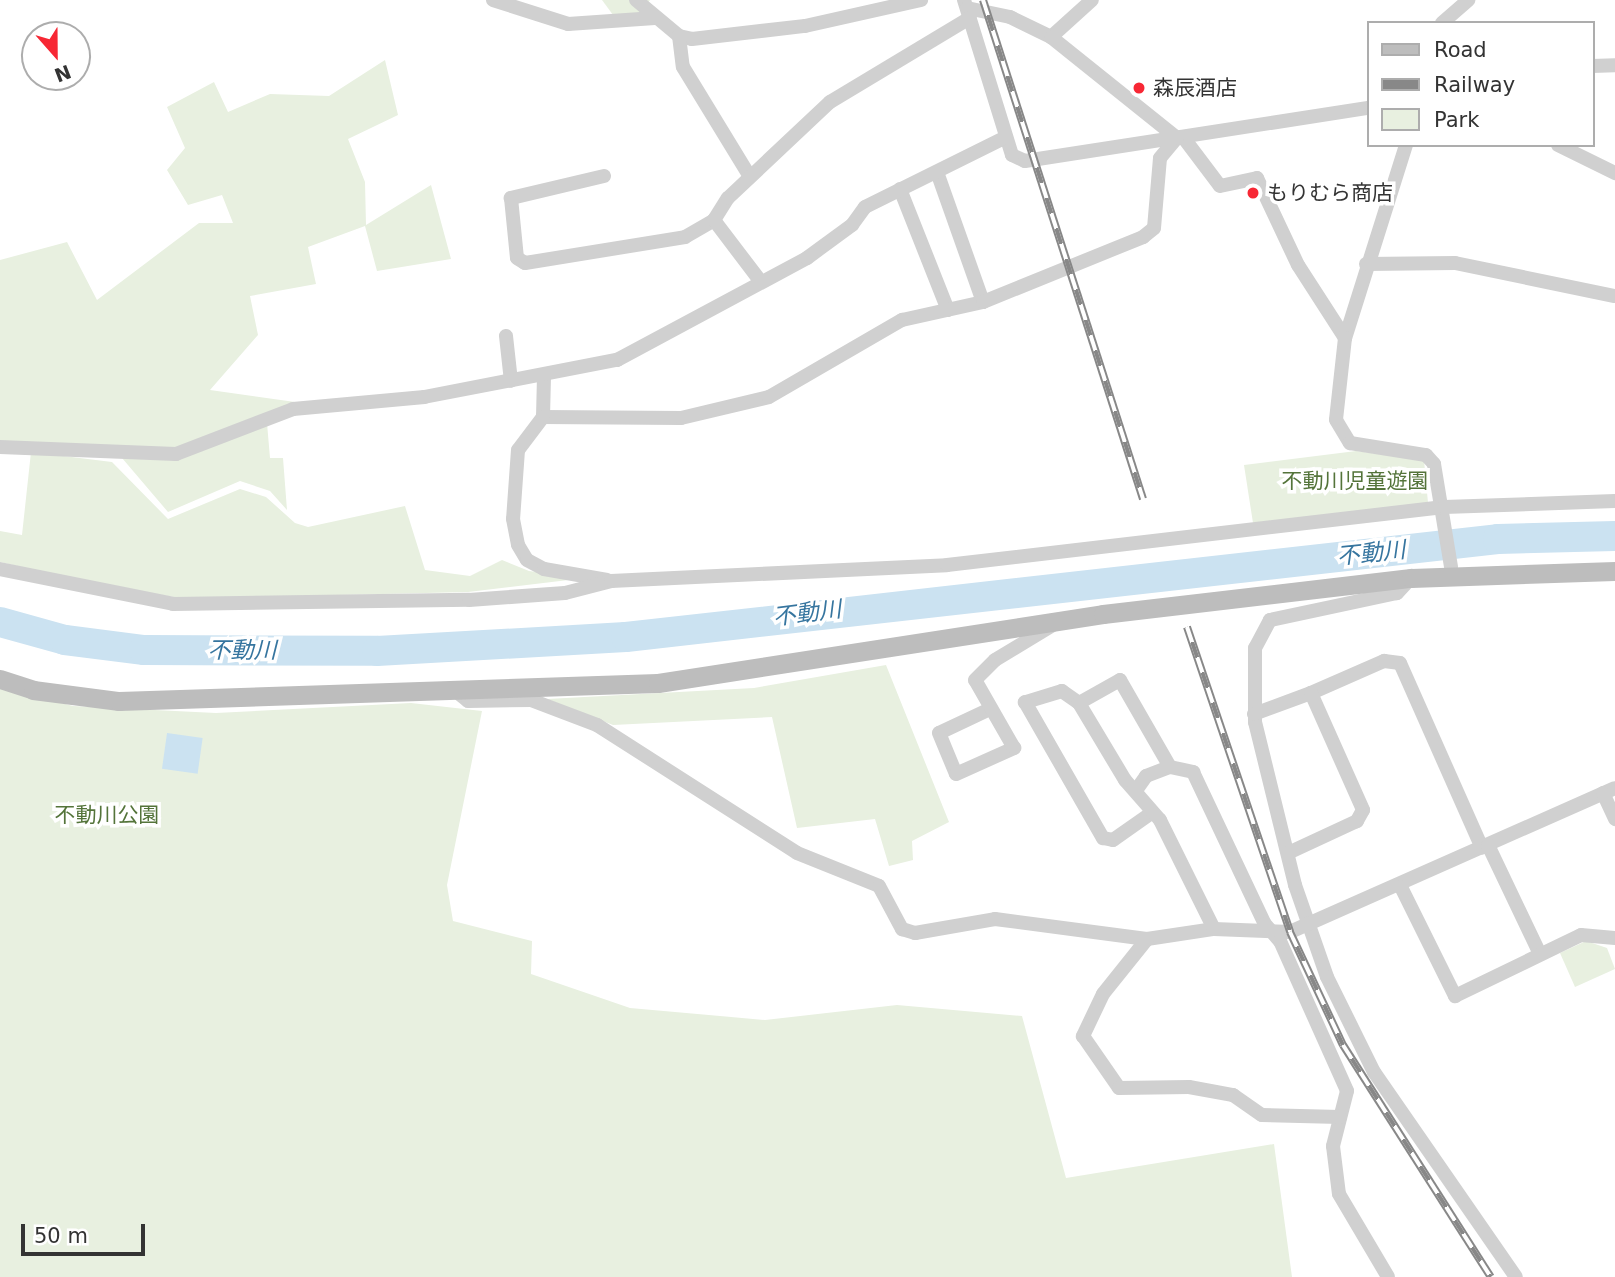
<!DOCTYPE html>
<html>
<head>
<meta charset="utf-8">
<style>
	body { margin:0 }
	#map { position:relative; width:1615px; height:1277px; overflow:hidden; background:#fff; font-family:"DejaVu Sans","Noto Sans JP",sans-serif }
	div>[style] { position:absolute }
	.green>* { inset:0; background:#e8f0e0 }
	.water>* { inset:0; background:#cbe2f1; transform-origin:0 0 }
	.river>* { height:30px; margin:-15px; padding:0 15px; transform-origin:15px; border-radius:15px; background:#cbe2f1 }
	.street>* { height:14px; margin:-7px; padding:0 7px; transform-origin:7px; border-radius:7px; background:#d0d0d0 }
	.secondary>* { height:19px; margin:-9.5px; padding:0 9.5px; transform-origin:9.5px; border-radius:9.5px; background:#bdbdbd }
	.rail>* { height:8px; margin-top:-4px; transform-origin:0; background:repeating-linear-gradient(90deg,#fff 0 16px,#888 0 32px); box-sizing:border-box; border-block:2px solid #888 }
	.dots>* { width:19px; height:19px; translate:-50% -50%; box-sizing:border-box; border:4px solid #fff; border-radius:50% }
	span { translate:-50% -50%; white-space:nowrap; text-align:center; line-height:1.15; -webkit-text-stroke:7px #fff; paint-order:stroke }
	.poi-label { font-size:21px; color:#333 }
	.left { translate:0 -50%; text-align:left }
	.park-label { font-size:21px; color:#54743a }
	.water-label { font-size:23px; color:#36759f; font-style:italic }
	.legend { position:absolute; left:1367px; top:21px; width:228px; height:126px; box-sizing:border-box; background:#fff; border:2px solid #adadad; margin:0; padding:9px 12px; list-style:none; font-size:21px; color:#333 }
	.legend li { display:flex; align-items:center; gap:14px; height:35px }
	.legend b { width:35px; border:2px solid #adadad }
	.north { position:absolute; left:21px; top:21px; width:70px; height:70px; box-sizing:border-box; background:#fff; border:2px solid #adadad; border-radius:50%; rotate:159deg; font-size:19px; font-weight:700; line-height:28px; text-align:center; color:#333 }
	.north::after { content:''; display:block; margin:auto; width:24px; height:32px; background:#f72734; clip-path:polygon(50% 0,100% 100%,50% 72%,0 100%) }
	.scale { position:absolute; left:21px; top:1224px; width:124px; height:32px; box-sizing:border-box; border:4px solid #333; border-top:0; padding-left:9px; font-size:21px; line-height:24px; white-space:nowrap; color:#333; -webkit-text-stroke:5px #fff; paint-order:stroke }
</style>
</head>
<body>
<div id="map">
	<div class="green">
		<i style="clip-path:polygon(602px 0,650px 0,638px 14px,616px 19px)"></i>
		<i style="clip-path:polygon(385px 60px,398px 115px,348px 139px,365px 182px,366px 225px,431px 185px,451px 259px,377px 271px,365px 226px,308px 247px,316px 284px,250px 296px,258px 335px,210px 390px,295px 402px,175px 449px,0 442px,0 260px,67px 242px,97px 300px,199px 223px,233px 223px,222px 195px,188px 205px,167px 170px,185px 148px,167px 107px,214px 82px,228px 112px,270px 94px,329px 96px)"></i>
		<i style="clip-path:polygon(267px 423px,270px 458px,283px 458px,287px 510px,270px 491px,240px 481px,168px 512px,122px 458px,178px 458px)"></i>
		<i style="clip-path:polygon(1356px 451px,1424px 460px,1428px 503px,1253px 523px,1244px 465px)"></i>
		<i style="clip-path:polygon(31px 452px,112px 462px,168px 519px,240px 489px,266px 497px,295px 523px,308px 527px,405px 506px,425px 570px,470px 576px,502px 560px,529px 571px,585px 578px,468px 592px,251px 597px,174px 597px,96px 584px,0 562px,0 531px,22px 535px)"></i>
		<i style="clip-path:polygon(886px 665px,949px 822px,912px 841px,913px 860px,889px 866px,875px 819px,797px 828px,772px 717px,613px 725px,547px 699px,754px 688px)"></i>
		<i style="clip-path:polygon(0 687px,73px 706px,216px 713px,411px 703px,482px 711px,447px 885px,453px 921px,532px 941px,531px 974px,630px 1008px,765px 1020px,897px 1005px,1022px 1016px,1066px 1178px,1274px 1144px,1292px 1277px,0 1277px)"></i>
		<i style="clip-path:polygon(1586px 941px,1607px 948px,1615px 969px,1575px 987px,1560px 953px)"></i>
	</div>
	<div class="water">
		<i style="left:167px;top:733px;width:36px;height:36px;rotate:8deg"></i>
	</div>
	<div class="river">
		<i style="left:0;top:622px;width:67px;rotate:15.5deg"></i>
		<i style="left:65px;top:640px;width:80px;rotate:7.2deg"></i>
		<i style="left:144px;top:650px;width:233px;rotate:0.2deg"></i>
		<i style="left:377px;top:651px;width:249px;rotate:-3.2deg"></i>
		<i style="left:626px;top:637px;width:877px;rotate:-6.41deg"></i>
		<i style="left:1498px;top:539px;width:117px;rotate:-1.5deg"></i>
	</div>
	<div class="street">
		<i style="left:493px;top:0;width:79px;rotate:17.7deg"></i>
		<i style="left:568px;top:24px;width:87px;rotate:-3.9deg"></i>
		<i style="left:636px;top:0;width:56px;rotate:39.9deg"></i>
		<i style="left:679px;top:36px;width:13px;rotate:13deg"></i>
		<i style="left:692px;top:39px;width:114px;rotate:-6.6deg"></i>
		<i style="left:805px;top:26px;width:119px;rotate:-12.6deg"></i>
		<i style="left:964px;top:0;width:162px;rotate:72.8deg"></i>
		<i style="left:1012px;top:155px;width:14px;rotate:25deg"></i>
		<i style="left:1025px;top:161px;width:347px;rotate:-8.8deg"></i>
		<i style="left:967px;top:8px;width:44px;rotate:11.8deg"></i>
		<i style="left:1010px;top:17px;width:46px;rotate:26deg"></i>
		<i style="left:1051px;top:37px;width:55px;rotate:-42.1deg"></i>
		<i style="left:1442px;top:23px;width:35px;rotate:-41deg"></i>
		<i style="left:679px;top:36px;width:31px;rotate:83deg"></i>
		<i style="left:683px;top:67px;width:127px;rotate:58.6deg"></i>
		<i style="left:1592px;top:66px;width:23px;rotate:-2deg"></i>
		<i style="left:1183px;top:137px;width:61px;rotate:52.9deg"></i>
		<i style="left:1220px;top:186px;width:38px;rotate:-12deg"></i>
		<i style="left:1257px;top:178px;width:96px;rotate:64.8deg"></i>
		<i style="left:1298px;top:265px;width:87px;rotate:57.2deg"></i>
		<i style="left:1406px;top:145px;width:202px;rotate:107.5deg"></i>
		<i style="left:1345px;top:338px;width:82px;rotate:96.3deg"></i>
		<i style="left:1336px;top:420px;width:27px;rotate:59deg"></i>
		<i style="left:1350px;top:443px;width:77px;rotate:9deg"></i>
		<i style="left:1426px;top:455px;width:12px;rotate:48deg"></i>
		<i style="left:1434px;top:464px;width:104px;rotate:80.6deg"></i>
		<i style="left:1558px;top:145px;width:64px;rotate:26.2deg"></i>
		<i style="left:937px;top:172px;width:138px;rotate:70.5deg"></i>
		<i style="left:604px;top:176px;width:96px;rotate:166.7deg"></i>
		<i style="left:511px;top:198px;width:60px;rotate:84.3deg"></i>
		<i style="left:517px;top:258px;width:9px;rotate:32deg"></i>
		<i style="left:525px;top:263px;width:162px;rotate:-9.2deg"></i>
		<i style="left:685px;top:237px;width:34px;rotate:-30deg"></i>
		<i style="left:900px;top:189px;width:130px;rotate:68.4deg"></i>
		<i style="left:1366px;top:264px;width:89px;rotate:-0.6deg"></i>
		<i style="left:1455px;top:263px;width:163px;rotate:11.7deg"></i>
		<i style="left:761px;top:282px;width:78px;rotate:-127.2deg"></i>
		<i style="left:714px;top:220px;width:26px;rotate:-58deg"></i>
		<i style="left:728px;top:198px;width:140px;rotate:-43.3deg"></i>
		<i style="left:830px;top:102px;width:163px;rotate:-31deg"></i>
		<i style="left:506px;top:336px;width:45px;rotate:83.7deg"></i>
		<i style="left:544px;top:376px;width:41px;rotate:91.4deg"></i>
		<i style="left:543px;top:417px;width:138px;rotate:0.4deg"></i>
		<i style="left:681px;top:418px;width:90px;rotate:-13.4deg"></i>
		<i style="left:769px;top:397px;width:154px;rotate:-30.1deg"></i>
		<i style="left:902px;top:320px;width:83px;rotate:-12.5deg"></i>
		<i style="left:983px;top:302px;width:173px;rotate:-22.1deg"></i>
		<i style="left:1143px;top:237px;width:14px;rotate:-39deg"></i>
		<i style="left:1154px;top:228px;width:70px;rotate:-85.1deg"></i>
		<i style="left:1160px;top:158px;width:26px;rotate:-50deg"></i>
		<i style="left:1177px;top:138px;width:161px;rotate:-141.3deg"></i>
		<i style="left:543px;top:417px;width:41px;rotate:127.1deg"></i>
		<i style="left:518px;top:450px;width:69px;rotate:94.1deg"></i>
		<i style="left:513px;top:519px;width:26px;rotate:79deg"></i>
		<i style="left:518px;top:545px;width:17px;rotate:59deg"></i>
		<i style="left:527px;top:560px;width:19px;rotate:28deg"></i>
		<i style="left:544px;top:569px;width:64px;rotate:9.9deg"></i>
		<i style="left:0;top:447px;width:176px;rotate:2.3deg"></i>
		<i style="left:176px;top:454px;width:125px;rotate:-21deg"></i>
		<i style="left:293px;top:409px;width:132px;rotate:-5.2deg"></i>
		<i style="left:424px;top:397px;width:197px;rotate:-10.9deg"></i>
		<i style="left:617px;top:360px;width:216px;rotate:-28.2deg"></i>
		<i style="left:807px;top:258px;width:56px;rotate:-36.3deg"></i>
		<i style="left:852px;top:225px;width:22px;rotate:-54deg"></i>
		<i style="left:865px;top:207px;width:157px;rotate:-26.4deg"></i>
		<i style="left:0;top:569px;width:177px;rotate:11.4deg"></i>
		<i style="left:173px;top:604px;width:296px;rotate:-0.8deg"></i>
		<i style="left:469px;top:600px;width:96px;rotate:-4.2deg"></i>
		<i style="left:565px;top:593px;width:48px;rotate:-14.6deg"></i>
		<i style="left:611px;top:581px;width:336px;rotate:-2.7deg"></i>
		<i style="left:947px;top:565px;width:500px;rotate:-6.66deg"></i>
		<i style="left:1444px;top:507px;width:171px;rotate:-2deg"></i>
		<i style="left:1411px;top:578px;width:21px;rotate:133deg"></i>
		<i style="left:1397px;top:593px;width:130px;rotate:168deg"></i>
		<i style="left:1270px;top:620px;width:32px;rotate:118deg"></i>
		<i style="left:1255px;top:648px;width:74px;rotate:90deg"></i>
		<i style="left:1255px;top:722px;width:168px;rotate:76.2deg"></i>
		<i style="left:1295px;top:885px;width:97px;rotate:70.8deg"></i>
		<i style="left:1327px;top:977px;width:106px;rotate:63.7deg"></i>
		<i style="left:1374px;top:1072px;width:249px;rotate:55.3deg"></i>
		<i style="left:457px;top:692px;width:14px;rotate:39deg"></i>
		<i style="left:468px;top:701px;width:63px;rotate:-0.9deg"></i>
		<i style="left:531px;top:700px;width:71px;rotate:20.7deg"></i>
		<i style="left:597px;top:725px;width:237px;rotate:32.6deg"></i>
		<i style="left:797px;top:853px;width:88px;rotate:21.9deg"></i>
		<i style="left:879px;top:886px;width:49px;rotate:61.9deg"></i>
		<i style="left:902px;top:929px;width:14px;rotate:17deg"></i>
		<i style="left:915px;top:933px;width:81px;rotate:-9.9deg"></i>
		<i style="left:995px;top:919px;width:153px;rotate:7.5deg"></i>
		<i style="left:1147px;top:939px;width:68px;rotate:-8.5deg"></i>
		<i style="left:1214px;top:929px;width:76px;rotate:2.3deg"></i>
		<i style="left:1290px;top:932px;width:355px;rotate:-23.9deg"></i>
		<i style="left:1311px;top:693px;width:80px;rotate:-23.7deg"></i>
		<i style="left:1384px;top:661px;width:16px;rotate:7deg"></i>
		<i style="left:1400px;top:663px;width:202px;rotate:66.1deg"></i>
		<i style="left:1079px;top:703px;width:21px;rotate:-145deg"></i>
		<i style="left:1062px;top:691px;width:39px;rotate:163deg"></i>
		<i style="left:1025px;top:702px;width:157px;rotate:60.2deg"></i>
		<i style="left:1103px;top:838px;width:10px;rotate:11deg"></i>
		<i style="left:1113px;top:840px;width:45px;rotate:-35.1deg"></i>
		<i style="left:990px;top:709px;width:56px;rotate:154.8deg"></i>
		<i style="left:939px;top:733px;width:44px;rotate:67.5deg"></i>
		<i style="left:956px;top:774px;width:64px;rotate:-24.1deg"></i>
		<i style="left:1014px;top:748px;width:78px;rotate:-119.8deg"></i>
		<i style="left:975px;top:680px;width:28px;rotate:-45deg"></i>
		<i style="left:995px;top:660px;width:68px;rotate:-31.1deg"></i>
		<i style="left:1254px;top:714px;width:61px;rotate:-20.2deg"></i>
		<i style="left:1311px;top:693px;width:128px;rotate:66deg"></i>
		<i style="left:1363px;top:810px;width:13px;rotate:119deg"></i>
		<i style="left:1357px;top:821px;width:76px;rotate:155.1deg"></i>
		<i style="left:1137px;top:789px;width:16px;rotate:-55deg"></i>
		<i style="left:1146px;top:776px;width:26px;rotate:-21deg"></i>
		<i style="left:1603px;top:793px;width:29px;rotate:65deg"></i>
		<i style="left:1488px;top:845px;width:121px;rotate:64.5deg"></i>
		<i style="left:1401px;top:887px;width:122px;rotate:63.6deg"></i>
		<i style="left:1455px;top:996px;width:140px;rotate:-25.8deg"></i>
		<i style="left:1581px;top:935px;width:34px;rotate:5deg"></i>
		<i style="left:1214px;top:929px;width:122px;rotate:-116.4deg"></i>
		<i style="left:1160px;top:820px;width:53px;rotate:-131.2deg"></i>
		<i style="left:1125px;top:780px;width:90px;rotate:-120.9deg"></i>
		<i style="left:1079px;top:703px;width:47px;rotate:-29.3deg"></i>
		<i style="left:1120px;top:680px;width:100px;rotate:60.1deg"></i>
		<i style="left:1170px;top:767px;width:24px;rotate:12deg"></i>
		<i style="left:1193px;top:772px;width:168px;rotate:64.7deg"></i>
		<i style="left:1265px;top:924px;width:23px;rotate:49deg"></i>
		<i style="left:1280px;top:941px;width:164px;rotate:65.9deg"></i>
		<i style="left:1347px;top:1091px;width:57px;rotate:104.3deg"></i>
		<i style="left:1333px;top:1146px;width:48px;rotate:82.9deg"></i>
		<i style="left:1339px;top:1194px;width:96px;rotate:59.4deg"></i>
		<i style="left:1147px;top:939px;width:70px;rotate:128.7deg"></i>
		<i style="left:1103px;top:994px;width:47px;rotate:115.5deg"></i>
		<i style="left:1083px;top:1036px;width:63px;rotate:55.3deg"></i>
		<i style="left:1119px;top:1088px;width:70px;rotate:-0.8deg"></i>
		<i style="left:1189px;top:1087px;width:45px;rotate:10.3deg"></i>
		<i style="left:1233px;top:1095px;width:35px;rotate:35deg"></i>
		<i style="left:1262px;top:1115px;width:78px;rotate:1.5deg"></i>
	</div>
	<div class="secondary">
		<i style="left:0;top:679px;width:35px;rotate:18deg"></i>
		<i style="left:33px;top:690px;width:87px;rotate:7.3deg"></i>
		<i style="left:119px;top:701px;width:539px;rotate:-1.91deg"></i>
		<i style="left:658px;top:683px;width:450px;rotate:-8.8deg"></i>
		<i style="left:1103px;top:614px;width:310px;rotate:-6.7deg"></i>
		<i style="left:1411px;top:578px;width:204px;rotate:-2deg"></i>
	</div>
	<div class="rail">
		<i style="left:983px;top:0;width:524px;rotate:72.22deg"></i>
		<i style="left:1187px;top:627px;width:322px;rotate:71.3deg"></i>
		<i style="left:1290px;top:932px;width:125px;rotate:64.9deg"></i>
		<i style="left:1343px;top:1045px;width:275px;rotate:57.5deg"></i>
	</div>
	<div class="dots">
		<i style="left:1139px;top:88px;background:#f72734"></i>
		<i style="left:1253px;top:193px;background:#f72734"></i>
	</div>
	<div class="poi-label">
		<span class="left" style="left:1153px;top:88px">森辰酒店</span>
		<span class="left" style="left:1267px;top:193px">もりむら商店</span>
	</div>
	<div class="park-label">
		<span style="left:1355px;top:481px">不動川児童遊園</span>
		<span style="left:107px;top:815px">不動川公園</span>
	</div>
	<div class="water-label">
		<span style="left:1371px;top:553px;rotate:-6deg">不動川</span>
		<span style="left:807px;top:613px;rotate:-7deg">不動川</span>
		<span style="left:242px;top:650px">不動川</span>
	</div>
	<ul class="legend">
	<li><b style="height:9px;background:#bdbdbd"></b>Road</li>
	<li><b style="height:9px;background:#888"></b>Railway</li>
	<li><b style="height:19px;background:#e8f0e0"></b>Park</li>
	</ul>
	<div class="north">N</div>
	<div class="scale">50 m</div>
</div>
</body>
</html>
